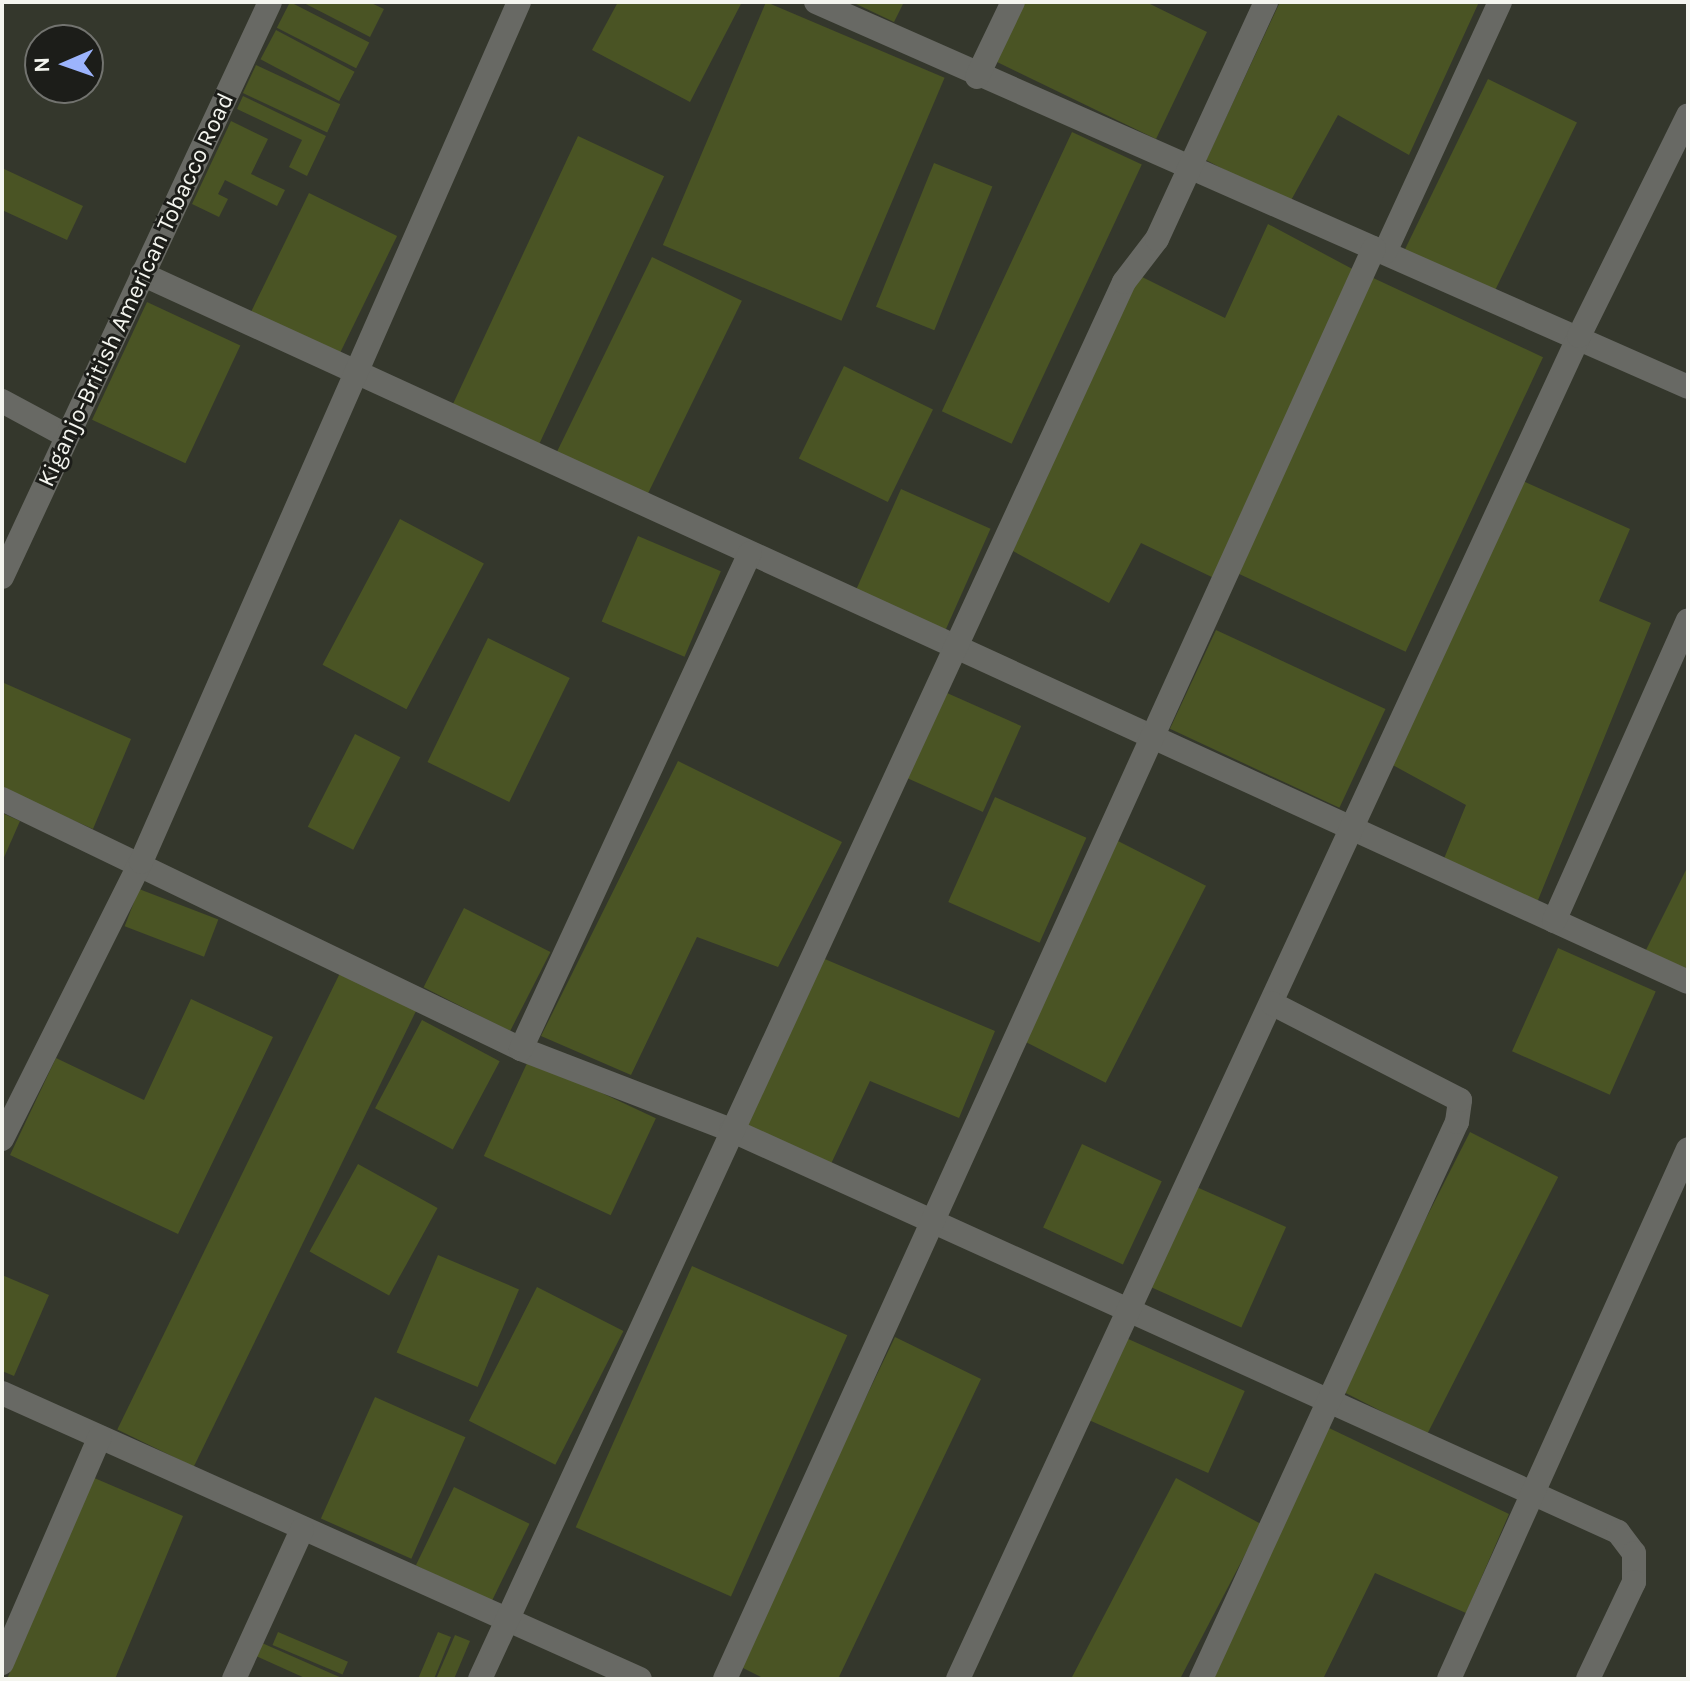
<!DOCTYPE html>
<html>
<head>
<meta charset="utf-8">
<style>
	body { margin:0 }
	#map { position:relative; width:1690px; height:1681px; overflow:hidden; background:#34372c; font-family:Karla,sans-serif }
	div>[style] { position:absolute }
	.building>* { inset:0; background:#4a5424; transform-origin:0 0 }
	.street>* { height:24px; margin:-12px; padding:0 12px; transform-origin:12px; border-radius:12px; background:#686964 }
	span { translate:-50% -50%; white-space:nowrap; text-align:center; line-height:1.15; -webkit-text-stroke:6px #1c1d19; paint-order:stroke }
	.street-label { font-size:24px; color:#f4f5ef }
	.frame { position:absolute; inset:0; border:4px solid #f4f5ef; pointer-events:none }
	.north { position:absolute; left:24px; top:24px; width:80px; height:80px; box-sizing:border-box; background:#1c1d19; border:2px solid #72736f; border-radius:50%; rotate:268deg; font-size:22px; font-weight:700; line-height:32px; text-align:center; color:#f4f5ef }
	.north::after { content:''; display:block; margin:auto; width:28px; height:36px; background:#9cb4fd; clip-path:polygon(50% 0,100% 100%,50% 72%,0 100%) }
</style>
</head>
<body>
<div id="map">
	<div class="building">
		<i style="left:290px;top:2px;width:89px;height:29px;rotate:27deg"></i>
		<i style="clip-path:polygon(302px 2px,369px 2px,384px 9px,370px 37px)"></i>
		<i style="clip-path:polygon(618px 2px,742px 2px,690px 102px,592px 50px)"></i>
		<i style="left:766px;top:2px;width:194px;height:264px;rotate:23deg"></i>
		<i style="clip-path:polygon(852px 2px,904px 2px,894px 22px)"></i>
		<i style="clip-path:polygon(1023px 2px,1146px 2px,1207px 32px,1156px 139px,995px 61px)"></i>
		<i style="clip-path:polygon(1280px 2px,1479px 2px,1409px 155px,1338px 115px,1289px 204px,1206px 160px)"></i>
		<i style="left:276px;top:30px;width:89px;height:33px;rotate:28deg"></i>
		<i style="left:256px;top:65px;width:93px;height:31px;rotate:25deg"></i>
		<i style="left:1488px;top:79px;width:99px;height:191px;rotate:26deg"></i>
		<i style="clip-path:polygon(243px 96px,326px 136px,307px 176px,289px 167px,302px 140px,237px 109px)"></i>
		<i style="clip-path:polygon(231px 121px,268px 139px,251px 174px,285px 190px,277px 206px,225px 180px,218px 194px,228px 199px,219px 217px,192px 204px)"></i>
		<i style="left:1072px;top:132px;width:77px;height:308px;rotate:25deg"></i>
		<i style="left:578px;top:136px;width:95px;height:298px;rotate:25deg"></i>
		<i style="left:934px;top:163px;width:63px;height:155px;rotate:22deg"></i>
		<i style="clip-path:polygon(2px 168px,83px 206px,67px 240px,2px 210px)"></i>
		<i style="left:309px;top:193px;width:98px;height:136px;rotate:26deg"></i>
		<i style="clip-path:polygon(1268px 224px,1358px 272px,1218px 580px,1141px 543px,1109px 603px,1013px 551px,1134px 273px,1225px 318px)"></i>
		<i style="left:652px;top:257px;width:100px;height:217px;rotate:26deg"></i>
		<i style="left:1369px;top:276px;width:192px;height:325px;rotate:25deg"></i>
		<i style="left:147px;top:302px;width:103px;height:130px;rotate:25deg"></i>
		<i style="left:844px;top:366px;width:99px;height:103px;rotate:26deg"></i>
		<i style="clip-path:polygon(1523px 481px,1630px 529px,1599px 601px,1651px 623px,1536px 905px,1441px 866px,1466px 805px,1389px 763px)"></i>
		<i style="left:901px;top:489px;width:98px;height:112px;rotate:24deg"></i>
		<i style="left:400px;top:519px;width:95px;height:165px;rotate:28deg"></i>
		<i style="left:638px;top:536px;width:90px;height:93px;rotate:23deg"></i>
		<i style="left:1216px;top:630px;width:187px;height:109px;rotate:25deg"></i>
		<i style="left:488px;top:638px;width:91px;height:138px;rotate:26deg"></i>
		<i style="clip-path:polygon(4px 683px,131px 739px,93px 829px,2px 789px)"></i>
		<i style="left:938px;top:689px;width:91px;height:94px;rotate:24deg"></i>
		<i style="left:355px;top:734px;width:51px;height:104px;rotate:27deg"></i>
		<i style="clip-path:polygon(678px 761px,842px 842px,778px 967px,697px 937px,631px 1075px,541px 1036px)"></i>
		<i style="left:995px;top:797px;width:100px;height:115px;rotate:24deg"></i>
		<i style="clip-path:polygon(2px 813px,20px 821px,2px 862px)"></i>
		<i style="left:1116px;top:840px;width:101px;height:221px;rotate:27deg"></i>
		<i style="clip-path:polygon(1688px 866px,1688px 972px,1646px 950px)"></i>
		<i style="left:139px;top:889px;width:85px;height:40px;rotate:21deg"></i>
		<i style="left:464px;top:908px;width:97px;height:89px;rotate:27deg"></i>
		<i style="left:1558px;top:948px;width:107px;height:113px;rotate:24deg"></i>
		<i style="clip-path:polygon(820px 957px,995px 1031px,959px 1118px,870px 1081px,830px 1166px,746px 1125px)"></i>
		<i style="left:340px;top:973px;width:85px;height:508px;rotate:26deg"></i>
		<i style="clip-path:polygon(191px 999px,273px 1037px,178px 1234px,10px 1155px,56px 1058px,144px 1100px)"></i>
		<i style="left:422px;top:1020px;width:88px;height:100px;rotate:28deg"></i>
		<i style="left:529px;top:1059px;width:140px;height:107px;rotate:25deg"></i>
		<i style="left:1470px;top:1132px;width:99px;height:289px;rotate:27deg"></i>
		<i style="left:1082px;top:1144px;width:88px;height:92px;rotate:25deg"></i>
		<i style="left:358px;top:1164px;width:91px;height:100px;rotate:29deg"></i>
		<i style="left:1192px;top:1185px;width:103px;height:110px;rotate:24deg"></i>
		<i style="left:438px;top:1255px;width:88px;height:106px;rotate:23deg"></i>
		<i style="left:692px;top:1266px;width:170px;height:286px;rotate:24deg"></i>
		<i style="clip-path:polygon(2px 1275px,49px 1295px,14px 1376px,2px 1371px)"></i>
		<i style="left:537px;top:1287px;width:97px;height:150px;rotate:27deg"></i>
		<i style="clip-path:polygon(895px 1337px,981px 1379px,838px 1679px,765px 1679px,737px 1665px)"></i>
		<i style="left:1126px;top:1338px;width:130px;height:90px;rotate:24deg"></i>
		<i style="left:375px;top:1397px;width:99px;height:133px;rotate:24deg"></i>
		<i style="clip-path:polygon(1329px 1428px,1509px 1514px,1466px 1613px,1375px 1573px,1323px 1679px,1207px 1679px)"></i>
		<i style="clip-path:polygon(92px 1477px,183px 1516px,115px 1679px,7px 1679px)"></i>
		<i style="clip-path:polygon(1176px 1478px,1261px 1524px,1180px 1679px,1071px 1679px)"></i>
		<i style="left:454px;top:1487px;width:84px;height:87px;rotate:26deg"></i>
		<i style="left:278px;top:1632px;width:76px;height:14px;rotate:23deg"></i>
		<i style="clip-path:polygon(438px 1632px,451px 1637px,434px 1679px,418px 1679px)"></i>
		<i style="clip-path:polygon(455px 1635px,470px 1641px,454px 1679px,436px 1679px)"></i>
		<i style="clip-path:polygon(262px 1643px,344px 1679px,307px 1679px,256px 1656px)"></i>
	</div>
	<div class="street">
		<i style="left:816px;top:2px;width:953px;rotate:23.82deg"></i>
		<i style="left:977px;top:77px;width:83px;rotate:-64.4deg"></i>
		<i style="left:1385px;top:252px;width:275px;rotate:-65.3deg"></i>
		<i style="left:142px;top:274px;width:1700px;rotate:24.61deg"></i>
		<i style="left:2px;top:401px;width:74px;rotate:28.3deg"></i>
		<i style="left:2px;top:577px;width:634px;rotate:-65.01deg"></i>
		<i style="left:2px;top:799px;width:576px;rotate:25.72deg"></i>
		<i style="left:521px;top:1049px;width:225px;rotate:21.1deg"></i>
		<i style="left:731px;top:1130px;width:974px;rotate:24.38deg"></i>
		<i style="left:1618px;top:1532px;width:26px;rotate:53deg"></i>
		<i style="left:1634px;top:1553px;width:29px;rotate:90deg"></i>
		<i style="left:1634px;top:1582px;width:107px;rotate:115.4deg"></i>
		<i style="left:1554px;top:921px;width:329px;rotate:-66deg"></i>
		<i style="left:521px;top:1049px;width:546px;rotate:-65.22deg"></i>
		<i style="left:2px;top:1139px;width:310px;rotate:-63.4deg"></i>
		<i style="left:141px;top:862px;width:939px;rotate:-66.27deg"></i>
		<i style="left:2px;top:1393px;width:699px;rotate:24.15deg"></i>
		<i style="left:2px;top:1663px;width:246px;rotate:-66.6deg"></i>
		<i style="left:234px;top:1679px;width:164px;rotate:-65.5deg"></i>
		<i style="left:480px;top:1679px;width:1538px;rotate:-65.25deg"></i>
		<i style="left:1124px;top:282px;width:54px;rotate:-52.5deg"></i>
		<i style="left:1157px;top:239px;width:261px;rotate:-65.3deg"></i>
		<i style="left:725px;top:1679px;width:1571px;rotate:-65.6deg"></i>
		<i style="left:958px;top:1679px;width:1480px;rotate:-65.18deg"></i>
		<i style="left:1579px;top:336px;width:246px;rotate:-63.7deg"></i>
		<i style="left:1201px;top:1679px;width:613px;rotate:-65.32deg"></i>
		<i style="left:1457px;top:1122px;width:22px;rotate:-82deg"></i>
		<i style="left:1460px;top:1100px;width:212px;rotate:-152.8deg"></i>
		<i style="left:1449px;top:1679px;width:581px;rotate:-65.73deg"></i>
	</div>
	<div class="street-label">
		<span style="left:136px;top:290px;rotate:-65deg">Kiganjo-British American Tobacco Road</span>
	</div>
	<div class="frame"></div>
	<div class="north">N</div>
</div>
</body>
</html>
